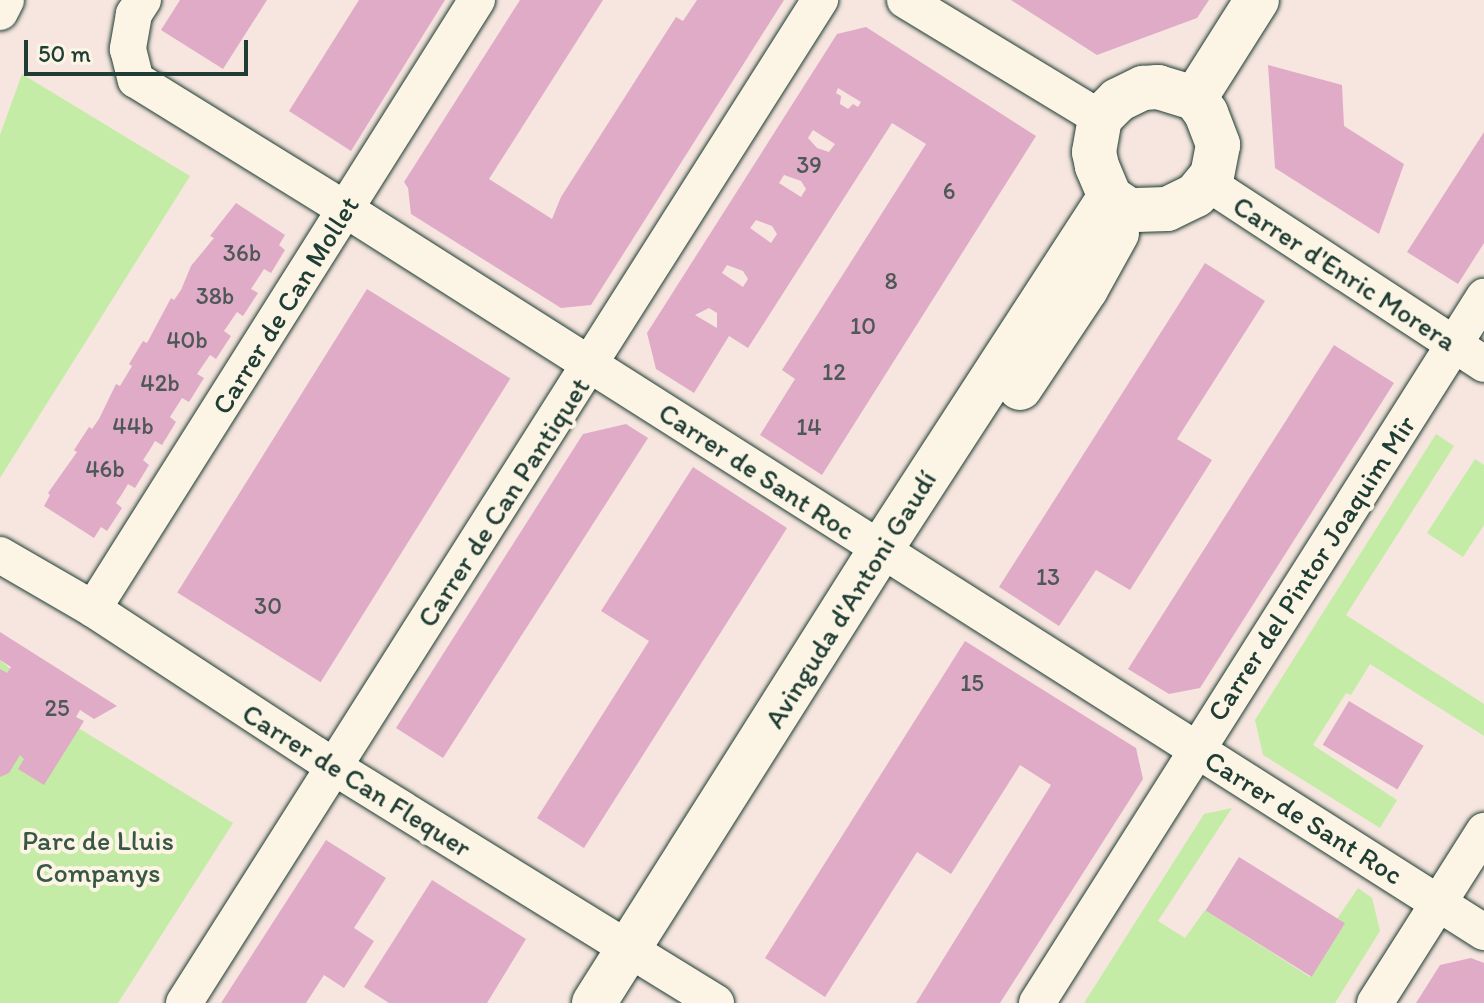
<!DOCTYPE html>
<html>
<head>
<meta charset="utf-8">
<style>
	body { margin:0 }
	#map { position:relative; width:1484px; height:1003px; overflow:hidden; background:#f6e6df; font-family:Itim,sans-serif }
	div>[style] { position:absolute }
	.green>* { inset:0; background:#c4eca7 }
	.building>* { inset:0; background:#e0abc6; transform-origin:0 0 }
	.roads { filter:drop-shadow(0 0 2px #1f3d34) drop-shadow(0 0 2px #1f3d34) }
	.minor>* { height:36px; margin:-18px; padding:0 18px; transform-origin:18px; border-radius:18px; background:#fcf5e5 }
	.tertiary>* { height:44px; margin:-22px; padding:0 22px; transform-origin:22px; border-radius:22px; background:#fcf5e5 }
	span { translate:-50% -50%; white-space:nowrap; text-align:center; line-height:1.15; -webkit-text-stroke:8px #fcf5e5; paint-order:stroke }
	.number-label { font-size:24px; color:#4f5858 }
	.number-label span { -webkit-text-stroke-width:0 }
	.street-label { font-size:28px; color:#1f3d34 }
	.park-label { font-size:28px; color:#385745 }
	.scale { position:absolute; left:24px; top:40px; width:224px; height:36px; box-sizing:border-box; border:4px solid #1f3d34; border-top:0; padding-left:10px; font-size:24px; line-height:28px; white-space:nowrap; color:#1f3d34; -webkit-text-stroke:6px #fcf5e5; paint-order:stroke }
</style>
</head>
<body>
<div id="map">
	<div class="green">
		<i style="clip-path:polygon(22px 74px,190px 176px,0 478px,0 135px)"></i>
		<i style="clip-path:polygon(1436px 434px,1454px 446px,1346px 615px,1484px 704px,1484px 736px,1370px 664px,1351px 695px,1346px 693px,1313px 745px,1397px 800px,1380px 828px,1263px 755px,1255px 720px)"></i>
		<i style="clip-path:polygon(1475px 459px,1484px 465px,1484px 525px,1463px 557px,1427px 533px)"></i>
		<i style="clip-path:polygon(0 660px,80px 729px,233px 823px,118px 1003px,0 1003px)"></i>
		<i style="clip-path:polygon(1232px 808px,1158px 921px,1185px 938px,1205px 910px,1310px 977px,1344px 925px,1337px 919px,1358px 888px,1372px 898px,1380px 931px,1335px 1003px,1084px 1003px,1204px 814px)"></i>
	</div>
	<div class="building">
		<i style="clip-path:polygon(180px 0,267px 0,223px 69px,161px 30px)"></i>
		<i style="clip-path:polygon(359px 0,445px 0,351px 151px,289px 111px)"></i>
		<i style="clip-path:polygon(520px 0,603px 0,489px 179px,552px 219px,561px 197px,676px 17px,683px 21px,697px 0,784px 0,591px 305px,561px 308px,411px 214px,408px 188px,404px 182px)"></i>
		<i style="clip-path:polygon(1011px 0,1209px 0,1197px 18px,1097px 55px)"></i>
		<i style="clip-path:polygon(evenodd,866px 27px,1036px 136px,822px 475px,760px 435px,795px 379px,782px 370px,926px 144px,892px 123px,748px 348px,729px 336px,694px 393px,656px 369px,647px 333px,837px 34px,866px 27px,838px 88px,861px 102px,858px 107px,853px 104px,848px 109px,840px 104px,841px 96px,836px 93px,838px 88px,866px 27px,813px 130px,835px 144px,829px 152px,817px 148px,808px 138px,813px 130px,866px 27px,784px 175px,801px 181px,806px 189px,801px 197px,779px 183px,784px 175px,866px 27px,756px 220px,772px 226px,777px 234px,771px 243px,750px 228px,756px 220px,866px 27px,727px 265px,743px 271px,748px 279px,743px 287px,722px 273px,727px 265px,866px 27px,709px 308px,717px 313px,717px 328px,695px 315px,709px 308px)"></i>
		<i style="clip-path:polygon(1268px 65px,1342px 85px,1344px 126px,1404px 164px,1379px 234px,1275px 168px)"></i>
		<i style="clip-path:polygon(1484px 132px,1484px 243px,1458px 284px,1407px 252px)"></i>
		<i style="clip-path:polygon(236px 203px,285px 235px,279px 245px,285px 250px,271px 273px,264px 269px,251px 289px,258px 293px,243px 316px,237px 312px,224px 331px,231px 336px,216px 359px,210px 355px,197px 374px,204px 378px,189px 402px,182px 398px,170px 417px,176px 422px,162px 445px,155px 441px,149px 451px,143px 460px,149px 465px,135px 488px,128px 484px,122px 494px,116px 503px,122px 508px,107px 531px,101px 527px,94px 538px,44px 506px,50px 495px,48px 493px,77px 452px,74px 450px,89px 427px,92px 429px,99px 419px,116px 384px,120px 386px,132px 366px,129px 364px,143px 341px,147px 343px,171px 298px,174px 300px,181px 290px,191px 266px,214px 238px,210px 236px)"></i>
		<i style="clip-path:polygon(1205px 263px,1265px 301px,1177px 439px,1212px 460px,1130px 590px,1096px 570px,1059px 626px,999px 587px)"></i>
		<i style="left:367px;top:289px;width:169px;height:358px;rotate:32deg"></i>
		<i style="clip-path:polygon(1334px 345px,1394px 383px,1200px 688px,1169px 694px,1128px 669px)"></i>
		<i style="clip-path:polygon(626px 424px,648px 438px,443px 758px,396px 728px,583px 434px)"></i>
		<i style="clip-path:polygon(693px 467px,787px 528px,584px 848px,537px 818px,649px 641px,601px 611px)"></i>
		<i style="clip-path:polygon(0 632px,117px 706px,94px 719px,80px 710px,76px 717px,84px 721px,44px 785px,18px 769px,24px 759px,20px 755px,9px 773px,0 777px,0 669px,7px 673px,11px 667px,0 660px)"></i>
		<i style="clip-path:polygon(965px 641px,1136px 748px,1143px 779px,1000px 1003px,916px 1003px,1051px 785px,1020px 765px,951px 874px,917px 852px,825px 997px,765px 958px)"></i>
		<i style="left:1349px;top:701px;width:87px;height:51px;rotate:31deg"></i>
		<i style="clip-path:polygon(326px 840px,386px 878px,354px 928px,374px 941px,344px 988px,324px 975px,306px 1003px,221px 1003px)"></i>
		<i style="left:1239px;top:857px;width:125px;height:63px;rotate:32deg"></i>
		<i style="clip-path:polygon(432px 880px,526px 939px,487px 1003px,389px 1003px,364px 987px)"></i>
		<i style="clip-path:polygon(1471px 958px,1484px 963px,1484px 1003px,1416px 1003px,1440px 965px)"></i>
	</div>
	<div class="roads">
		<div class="minor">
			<i style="left:143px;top:0;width:17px;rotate:123deg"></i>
			<i style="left:134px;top:14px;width:36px;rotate:100deg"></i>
			<i style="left:128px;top:49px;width:32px;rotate:76deg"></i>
			<i style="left:136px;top:80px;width:246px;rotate:31.7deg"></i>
			<i style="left:345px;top:209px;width:1349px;rotate:32.41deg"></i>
			<i style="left:905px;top:0;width:228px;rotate:31.2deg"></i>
			<i style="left:0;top:12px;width:13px;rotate:-63deg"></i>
			<i style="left:1206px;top:182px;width:332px;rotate:33.2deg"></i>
			<i style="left:0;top:555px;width:108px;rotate:30.1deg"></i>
			<i style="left:93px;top:609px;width:288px;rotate:33.2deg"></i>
			<i style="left:334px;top:767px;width:449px;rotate:31.7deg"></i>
			<i style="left:93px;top:609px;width:720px;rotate:-57.77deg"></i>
			<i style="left:184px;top:1003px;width:1188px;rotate:-57.62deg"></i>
			<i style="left:1037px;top:1003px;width:836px;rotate:-57.66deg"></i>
			<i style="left:1375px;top:1003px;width:204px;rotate:-57.6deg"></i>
		</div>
		<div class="tertiary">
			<i style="left:1158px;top:87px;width:39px;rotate:17deg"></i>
			<i style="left:1195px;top:98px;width:19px;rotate:54deg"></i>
			<i style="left:1206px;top:113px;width:34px;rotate:69deg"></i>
			<i style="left:1218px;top:145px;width:31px;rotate:101deg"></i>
			<i style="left:1212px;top:175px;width:26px;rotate:129deg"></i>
			<i style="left:1196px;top:195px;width:32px;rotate:154deg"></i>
			<i style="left:1167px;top:209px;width:38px;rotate:178deg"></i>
			<i style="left:1129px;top:210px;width:23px;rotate:-146deg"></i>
			<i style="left:1110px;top:197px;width:34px;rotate:-113deg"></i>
			<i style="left:1097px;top:166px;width:14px;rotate:-102deg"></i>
			<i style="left:1094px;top:152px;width:35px;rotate:-80deg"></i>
			<i style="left:1100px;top:118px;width:25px;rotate:-45deg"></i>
			<i style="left:1118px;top:100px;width:28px;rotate:-26deg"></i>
			<i style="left:1143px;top:88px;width:15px;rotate:-4deg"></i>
			<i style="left:1195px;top:98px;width:116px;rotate:-57.7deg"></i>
			<i style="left:1020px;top:388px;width:119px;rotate:-56.3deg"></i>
			<i style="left:1086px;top:289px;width:64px;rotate:-61deg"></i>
			<i style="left:594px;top:1003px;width:537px;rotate:-57.7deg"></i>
			<i style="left:881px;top:549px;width:420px;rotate:-57deg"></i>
		</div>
	</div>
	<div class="number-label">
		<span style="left:809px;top:165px">39</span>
		<span style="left:949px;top:191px">6</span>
		<span style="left:242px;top:253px">36b</span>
		<span style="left:891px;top:281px">8</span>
		<span style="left:215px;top:296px">38b</span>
		<span style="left:863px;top:326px">10</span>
		<span style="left:187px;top:340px">40b</span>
		<span style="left:834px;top:372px">12</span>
		<span style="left:160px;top:383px">42b</span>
		<span style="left:133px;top:426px">44b</span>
		<span style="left:809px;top:427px">14</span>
		<span style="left:105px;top:469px">46b</span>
		<span style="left:1048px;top:577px">13</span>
		<span style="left:268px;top:606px">30</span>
		<span style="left:972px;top:683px">15</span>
		<span style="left:57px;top:708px">25</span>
	</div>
	<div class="street-label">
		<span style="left:1345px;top:273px;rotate:33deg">Carrer d'Enric Morera</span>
		<span style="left:285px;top:305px;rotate:-58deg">Carrer de Can Mollet</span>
		<span style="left:757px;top:471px;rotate:33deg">Carrer de Sant Roc</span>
		<span style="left:503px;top:502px;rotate:-57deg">Carrer de Can Pantiquet</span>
		<span style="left:1311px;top:568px;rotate:-57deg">Carrer del Pintor Joaquim Mir</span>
		<span style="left:850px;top:599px;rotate:-58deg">Avinguda d'Antoni Gaudí</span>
		<span style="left:357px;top:780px;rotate:32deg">Carrer de Can Flequer</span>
		<span style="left:1304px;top:817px;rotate:32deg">Carrer de Sant Roc</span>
	</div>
	<div class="park-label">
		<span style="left:98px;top:856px">Parc de Lluis<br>Companys</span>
	</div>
	<div class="scale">50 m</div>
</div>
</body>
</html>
